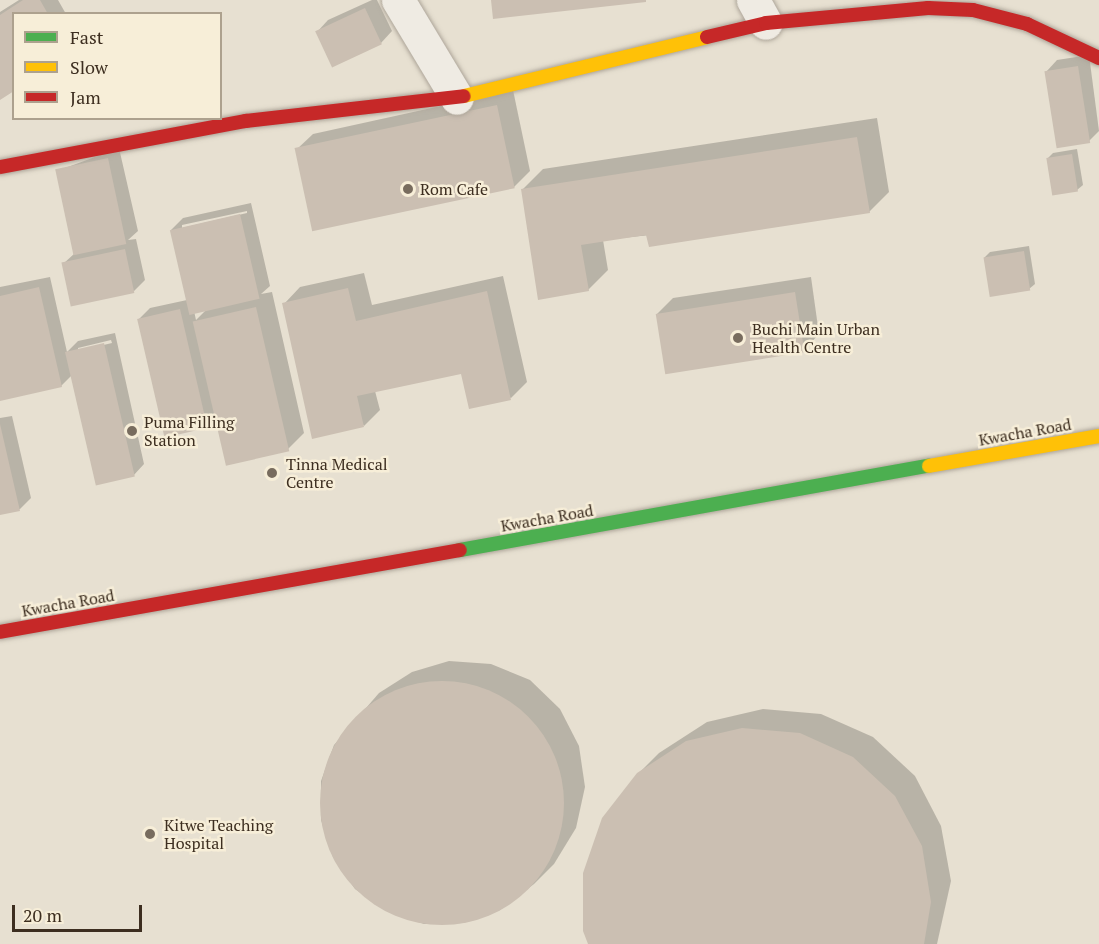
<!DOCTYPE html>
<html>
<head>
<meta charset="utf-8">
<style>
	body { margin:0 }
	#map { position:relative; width:1099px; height:944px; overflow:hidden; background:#e7e0d1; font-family:"PT Serif",serif }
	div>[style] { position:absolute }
	.shadow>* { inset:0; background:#0003 }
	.building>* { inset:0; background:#cbbfb2; transform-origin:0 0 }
	.round { border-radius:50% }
	.roads { filter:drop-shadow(0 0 2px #ada599) drop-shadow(0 0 2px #ada599) }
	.street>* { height:33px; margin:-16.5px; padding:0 16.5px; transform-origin:16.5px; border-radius:16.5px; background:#efebe3 }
	.fast>* { height:14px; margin:-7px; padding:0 7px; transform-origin:7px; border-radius:7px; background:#4caf50 }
	.slow>* { height:14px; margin:-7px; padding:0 7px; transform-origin:7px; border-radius:7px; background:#ffc107 }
	.jam>* { height:14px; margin:-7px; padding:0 7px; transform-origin:7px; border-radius:7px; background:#c62828 }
	.dots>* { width:16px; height:16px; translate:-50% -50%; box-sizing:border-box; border:3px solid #f7eed8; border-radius:50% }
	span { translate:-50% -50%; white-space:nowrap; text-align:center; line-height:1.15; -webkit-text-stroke:5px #f7eed8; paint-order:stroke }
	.poi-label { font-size:16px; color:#3d2e20 }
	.left { translate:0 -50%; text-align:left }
	.street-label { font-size:16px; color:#3d2e20 }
	.legend { position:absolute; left:12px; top:12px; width:210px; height:108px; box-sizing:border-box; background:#f7eed8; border:2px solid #ada18e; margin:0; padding:8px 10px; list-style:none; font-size:18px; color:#3d2e20 }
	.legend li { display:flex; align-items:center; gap:12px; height:30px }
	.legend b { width:30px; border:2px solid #ada18e }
	.scale { position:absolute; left:12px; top:905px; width:130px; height:27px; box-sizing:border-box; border:3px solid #3d2e20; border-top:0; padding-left:8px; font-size:18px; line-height:21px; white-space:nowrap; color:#3d2e20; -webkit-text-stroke:4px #f7eed8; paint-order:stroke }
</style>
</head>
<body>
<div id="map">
	<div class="shadow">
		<i style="clip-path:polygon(19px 0,58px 0,66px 14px,14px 14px,0 98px,0 12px)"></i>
		<i style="clip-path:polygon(372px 0,377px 0,392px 31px,381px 43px,317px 32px,328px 20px)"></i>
		<i style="clip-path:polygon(1089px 55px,1099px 131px,1089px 141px,1046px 72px,1057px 60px)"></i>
		<i style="clip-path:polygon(513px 90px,530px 171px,514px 187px,296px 150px,313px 134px)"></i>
		<i style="clip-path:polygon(877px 118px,889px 192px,869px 212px,603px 240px,608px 270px,588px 290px,523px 189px,543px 169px)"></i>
		<i style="clip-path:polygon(119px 148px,138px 231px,128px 240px,136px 239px,145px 280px,134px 291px,63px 264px,75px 253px,57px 171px)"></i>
		<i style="clip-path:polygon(1077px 149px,1083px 185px,1077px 190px,1048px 158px,1053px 153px)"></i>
		<i style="clip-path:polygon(evenodd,251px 203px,270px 286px,261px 294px,272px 292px,304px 433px,288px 449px,216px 417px,206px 426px,139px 319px,150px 308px,187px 300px,171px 230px,183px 218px,251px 203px,247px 211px,247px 213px,182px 228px,182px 225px,247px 211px,251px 203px,208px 308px,196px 320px,194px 311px,208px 308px)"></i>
		<i style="clip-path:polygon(1029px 246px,1035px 284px,1029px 289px,984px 258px,990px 252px)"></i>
		<i style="clip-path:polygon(364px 273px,372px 305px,503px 276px,527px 382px,511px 398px,462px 372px,375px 391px,380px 410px,364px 426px,284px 304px,300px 287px)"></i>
		<i style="clip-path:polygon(evenodd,50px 277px,67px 352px,78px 341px,115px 333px,144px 464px,133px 476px,72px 375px,61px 386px,0 397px,0 287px,50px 277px,111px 340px,112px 343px,78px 351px,78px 348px,111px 340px)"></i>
		<i style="clip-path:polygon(811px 277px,819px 334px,803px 351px,657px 314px,673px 298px)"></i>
		<i style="clip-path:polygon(12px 416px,31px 498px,20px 509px,0 514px,0 418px)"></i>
		<i style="clip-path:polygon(449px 661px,491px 664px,530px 680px,560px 709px,579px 746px,585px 787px,576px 828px,554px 864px,534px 884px,500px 910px,463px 923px,424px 924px,387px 911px,355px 889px,333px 857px,321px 820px,321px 781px,334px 745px,379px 693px,412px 672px)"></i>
		<i style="clip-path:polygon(763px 709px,821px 714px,873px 737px,915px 776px,941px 826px,951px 881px,937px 944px,589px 944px,638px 774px,659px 753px,707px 722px)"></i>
	</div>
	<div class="building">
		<i style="clip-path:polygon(23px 0,40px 0,48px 14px,14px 14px,14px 91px,0 100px,0 15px)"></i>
		<i style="clip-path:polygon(491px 0,646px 0,646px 2px,493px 19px)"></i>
		<i style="left:365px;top:8px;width:40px;height:55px;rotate:65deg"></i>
		<i style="left:1078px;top:66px;width:78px;height:34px;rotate:81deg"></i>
		<i style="left:497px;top:105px;width:85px;height:207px;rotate:78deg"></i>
		<i style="clip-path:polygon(857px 137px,870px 213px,649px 247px,646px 235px,581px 245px,589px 291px,538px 300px,521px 189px)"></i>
		<i style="left:1072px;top:154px;width:38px;height:26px;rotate:81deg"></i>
		<i style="left:108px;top:158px;width:88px;height:54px;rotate:78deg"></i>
		<i style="left:240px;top:214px;width:87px;height:72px;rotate:77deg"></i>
		<i style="left:125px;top:249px;width:45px;height:65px;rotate:78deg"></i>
		<i style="left:1024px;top:251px;width:40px;height:41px;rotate:81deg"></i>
		<i style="clip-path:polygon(39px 287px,62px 387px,0 401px,0 296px)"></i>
		<i style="clip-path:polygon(348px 288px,356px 321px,487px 291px,511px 400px,469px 409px,461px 374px,357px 396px,364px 427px,312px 439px,282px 303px)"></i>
		<i style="left:795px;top:292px;width:61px;height:141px;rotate:81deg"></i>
		<i style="left:256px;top:307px;width:148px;height:65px;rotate:77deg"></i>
		<i style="left:180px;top:309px;width:122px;height:44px;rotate:77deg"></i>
		<i style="left:104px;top:343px;width:137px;height:40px;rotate:77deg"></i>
		<i style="clip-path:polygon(0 424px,20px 511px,0 515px)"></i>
		<i class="round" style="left:320px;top:681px;width:244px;height:244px"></i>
		<i style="clip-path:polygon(742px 728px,800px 733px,853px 757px,895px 796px,922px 846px,931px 902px,924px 944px,588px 944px,583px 931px,583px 873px,602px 818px,637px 773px,686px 741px)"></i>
	</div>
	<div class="roads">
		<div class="street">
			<i style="left:398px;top:0;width:114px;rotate:59deg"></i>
			<i style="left:753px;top:0;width:26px;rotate:61deg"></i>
		</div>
		<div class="fast">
			<i style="left:460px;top:550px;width:476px;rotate:-10.2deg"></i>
		</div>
		<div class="slow">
			<i style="left:464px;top:96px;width:250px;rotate:-13.6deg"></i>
			<i style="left:929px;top:466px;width:173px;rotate:-10deg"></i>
		</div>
		<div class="jam">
			<i style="left:707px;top:37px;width:61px;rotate:-13.3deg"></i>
			<i style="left:766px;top:23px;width:163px;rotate:-5.3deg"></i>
			<i style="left:928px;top:8px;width:45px;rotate:2.5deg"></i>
			<i style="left:973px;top:10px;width:56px;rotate:14.5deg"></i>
			<i style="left:1027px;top:24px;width:80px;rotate:25.3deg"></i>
			<i style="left:0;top:167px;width:250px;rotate:-10.6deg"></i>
			<i style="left:246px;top:121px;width:219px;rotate:-6.5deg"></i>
			<i style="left:0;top:632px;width:467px;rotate:-10.1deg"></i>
		</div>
	</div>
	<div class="dots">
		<i style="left:408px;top:189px;background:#786c5e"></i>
		<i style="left:738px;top:338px;background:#786c5e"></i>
		<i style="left:132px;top:431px;background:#786c5e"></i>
		<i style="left:272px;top:473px;background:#786c5e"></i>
		<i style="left:150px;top:834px;background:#786c5e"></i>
	</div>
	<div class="poi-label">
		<span class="left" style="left:420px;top:189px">Rom Cafe</span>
		<span class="left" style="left:752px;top:338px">Buchi Main Urban<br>Health Centre</span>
		<span class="left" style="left:144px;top:431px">Puma Filling<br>Station</span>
		<span class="left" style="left:286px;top:473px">Tinna Medical<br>Centre</span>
		<span class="left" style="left:164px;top:834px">Kitwe Teaching<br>Hospital</span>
	</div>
	<div class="street-label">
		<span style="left:1025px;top:432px;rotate:-10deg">Kwacha Road</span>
		<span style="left:547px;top:518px;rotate:-10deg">Kwacha Road</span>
		<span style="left:68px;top:603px;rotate:-10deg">Kwacha Road</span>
	</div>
	<ul class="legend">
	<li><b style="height:8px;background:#4caf50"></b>Fast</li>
	<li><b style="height:8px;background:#ffc107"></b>Slow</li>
	<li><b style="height:8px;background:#c62828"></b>Jam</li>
	</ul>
	<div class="scale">20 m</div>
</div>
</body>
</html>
